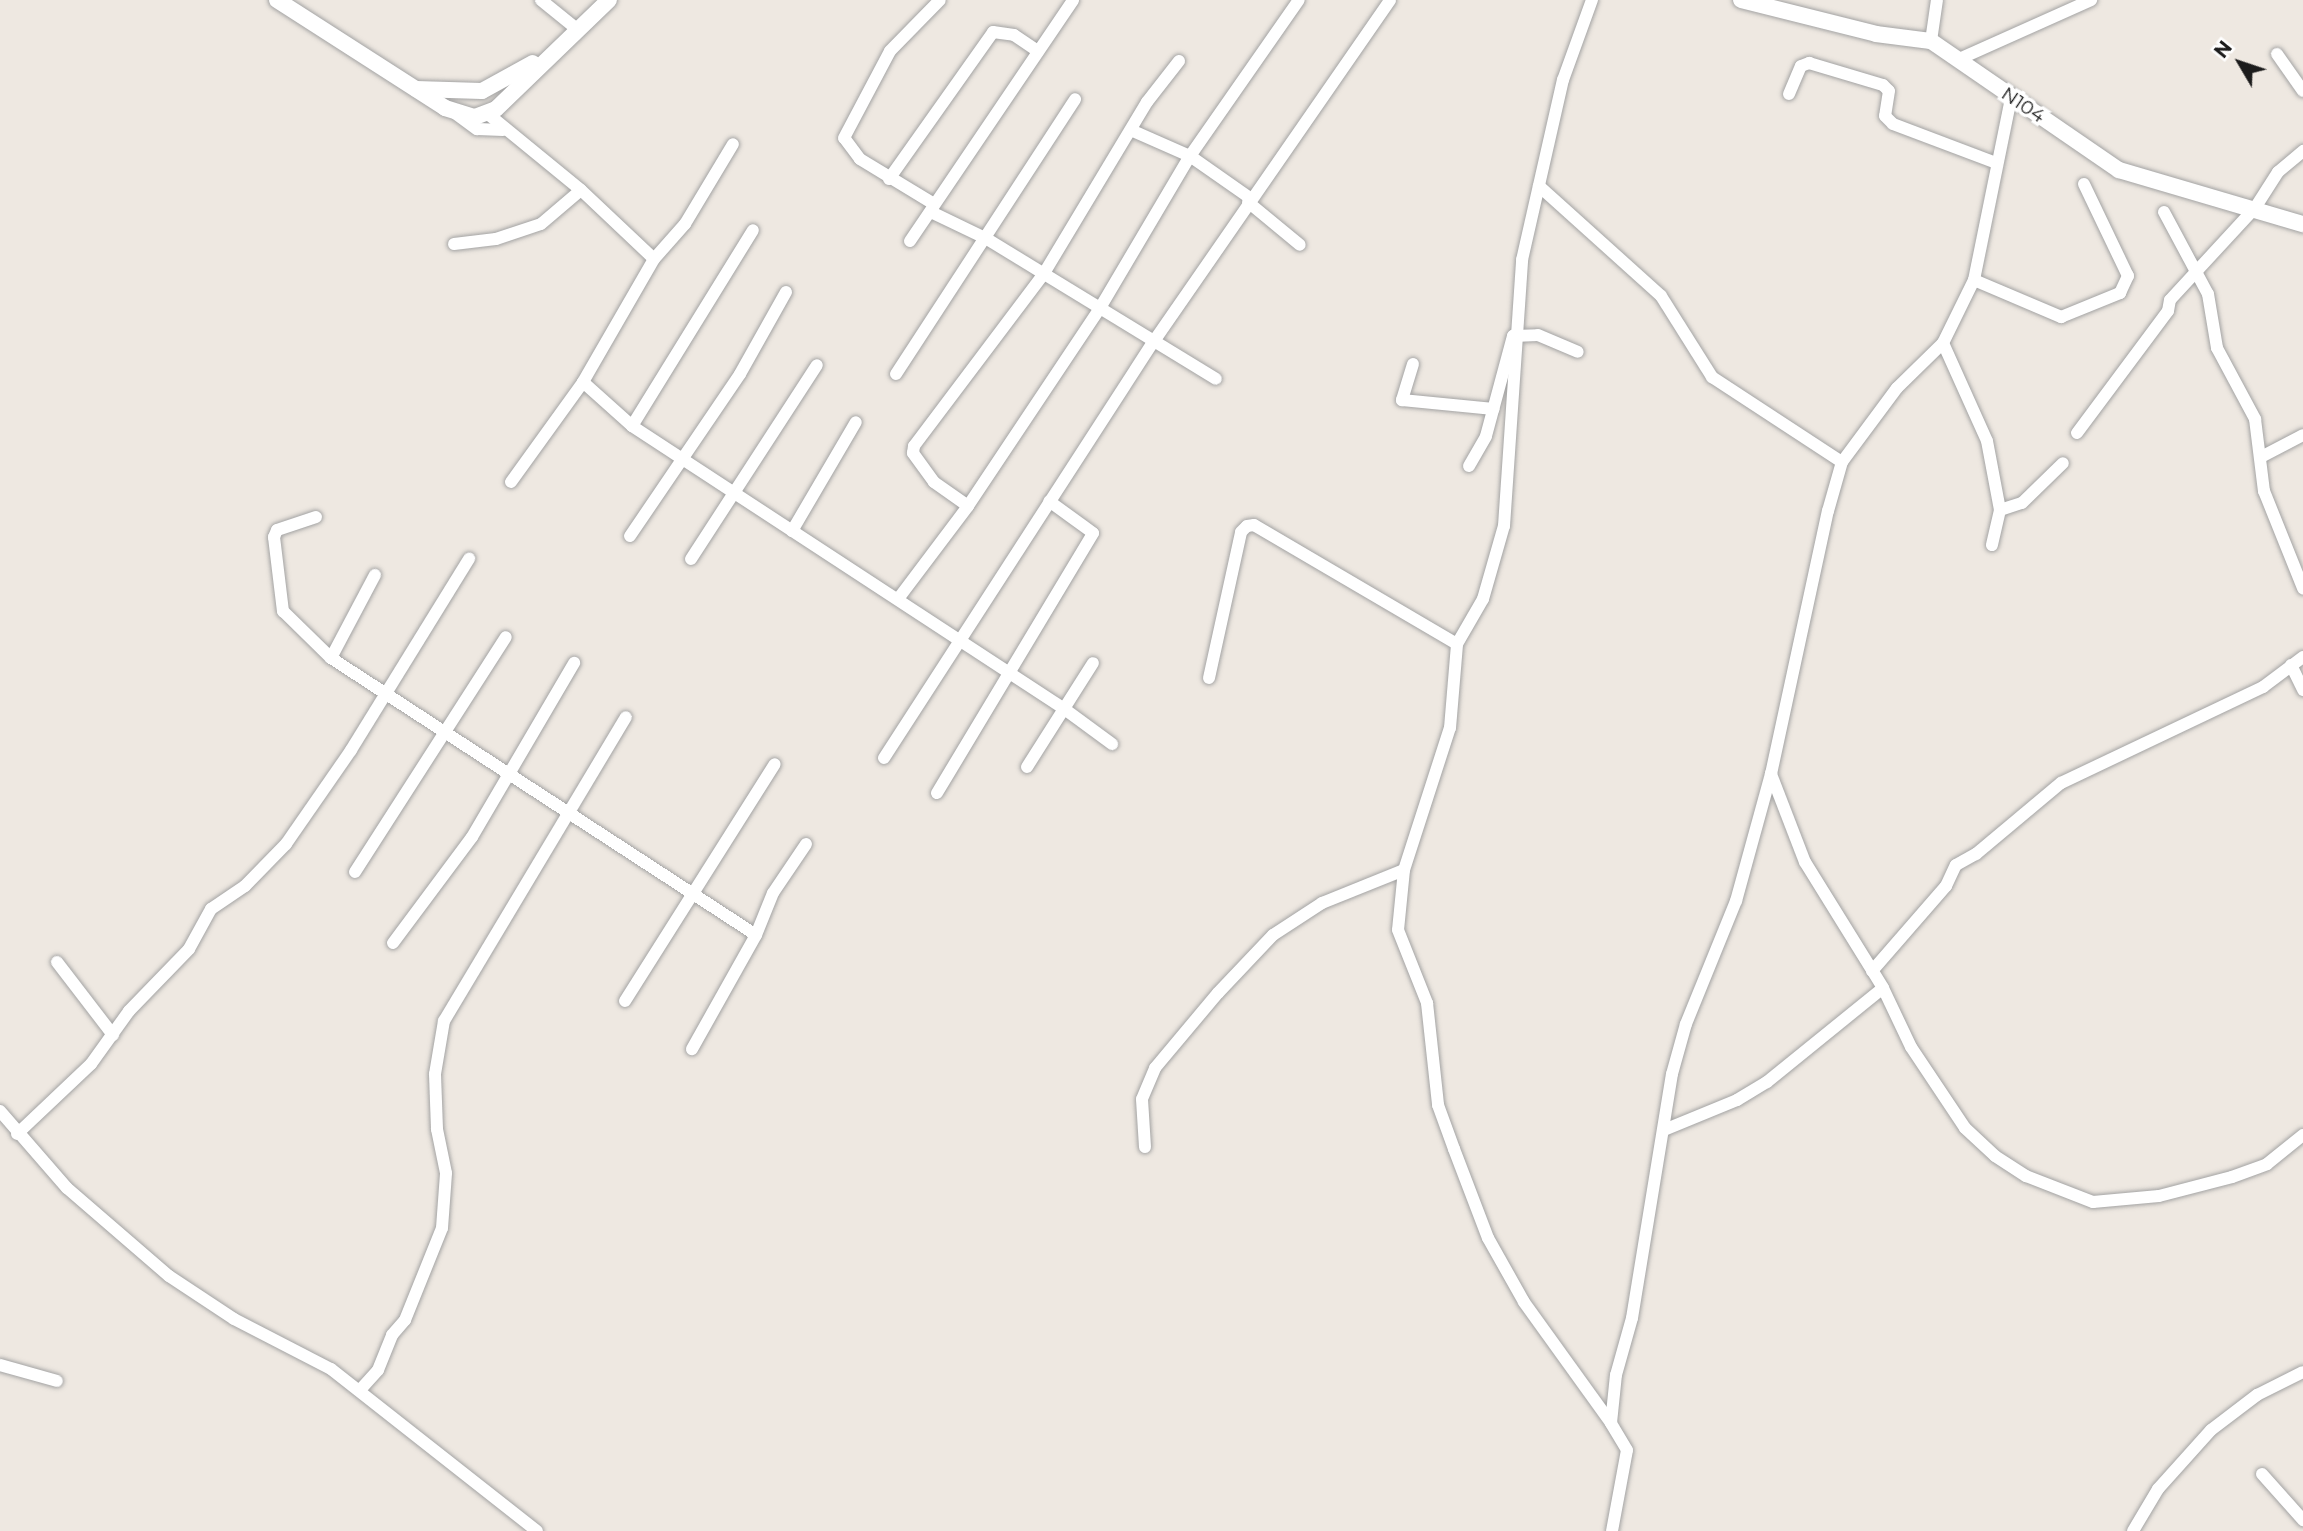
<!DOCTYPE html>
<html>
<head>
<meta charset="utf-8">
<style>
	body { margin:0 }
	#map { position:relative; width:2303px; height:1531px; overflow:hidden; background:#eee8e1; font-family:Montserrat,sans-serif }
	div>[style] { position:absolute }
	.roads { filter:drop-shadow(0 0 2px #a3a3a3) drop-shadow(0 0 2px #a3a3a3) }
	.minor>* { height:12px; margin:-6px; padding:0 6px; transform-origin:6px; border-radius:6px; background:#fff }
	.tertiary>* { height:16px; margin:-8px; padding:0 8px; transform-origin:8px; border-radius:8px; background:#fff }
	span { translate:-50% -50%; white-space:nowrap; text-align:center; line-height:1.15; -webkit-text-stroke:7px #fff; paint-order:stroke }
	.street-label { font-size:19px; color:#1c1c1c }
	.north { position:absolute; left:2205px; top:28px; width:70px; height:70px; -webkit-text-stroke:5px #fff; paint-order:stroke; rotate:309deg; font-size:19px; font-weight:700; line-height:28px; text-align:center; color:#1c1c1c }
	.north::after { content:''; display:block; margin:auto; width:24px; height:32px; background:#1c1c1c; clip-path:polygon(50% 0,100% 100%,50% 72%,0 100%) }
</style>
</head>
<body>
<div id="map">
	<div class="roads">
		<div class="minor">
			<i style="left:541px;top:0;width:48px;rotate:39deg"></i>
			<i style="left:1931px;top:41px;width:41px;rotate:-81.7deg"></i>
			<i style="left:2277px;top:54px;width:45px;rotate:54.9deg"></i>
			<i style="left:1957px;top:60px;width:147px;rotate:-24.1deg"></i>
			<i style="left:1789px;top:94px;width:30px;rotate:-67deg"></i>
			<i style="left:1801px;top:66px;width:9px;rotate:-21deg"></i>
			<i style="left:1809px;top:63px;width:77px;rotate:16.6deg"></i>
			<i style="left:1883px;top:85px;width:8px;rotate:45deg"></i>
			<i style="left:1889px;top:91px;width:25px;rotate:99deg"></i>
			<i style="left:1885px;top:116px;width:11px;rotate:45deg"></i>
			<i style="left:1893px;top:124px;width:110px;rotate:20.7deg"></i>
			<i style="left:456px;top:114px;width:26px;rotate:36deg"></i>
			<i style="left:477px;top:129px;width:26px;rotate:2deg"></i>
			<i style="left:488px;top:114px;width:120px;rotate:39.3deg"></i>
			<i style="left:581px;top:190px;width:100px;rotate:43.4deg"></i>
			<i style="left:1133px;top:131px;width:62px;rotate:23.7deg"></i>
			<i style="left:1190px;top:156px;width:73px;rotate:35deg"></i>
			<i style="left:889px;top:179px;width:180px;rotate:-54.7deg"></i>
			<i style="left:993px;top:32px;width:21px;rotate:8deg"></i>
			<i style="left:1014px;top:35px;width:29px;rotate:34deg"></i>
			<i style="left:1539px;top:186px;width:164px;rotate:42deg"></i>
			<i style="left:1661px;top:296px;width:96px;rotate:57.8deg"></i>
			<i style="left:1712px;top:377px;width:155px;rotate:33.2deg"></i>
			<i style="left:1248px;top:202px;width:67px;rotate:39.6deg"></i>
			<i style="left:934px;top:204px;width:87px;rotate:-148.7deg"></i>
			<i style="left:860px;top:159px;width:26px;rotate:-127deg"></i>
			<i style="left:844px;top:138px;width:98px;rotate:-62.1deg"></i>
			<i style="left:890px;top:51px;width:71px;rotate:-45.6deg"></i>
			<i style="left:931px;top:212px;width:62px;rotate:25.7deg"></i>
			<i style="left:987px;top:239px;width:268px;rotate:31.4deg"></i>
			<i style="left:2164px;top:212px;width:93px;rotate:61.8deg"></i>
			<i style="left:2208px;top:294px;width:55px;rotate:80.5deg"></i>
			<i style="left:2217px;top:348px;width:81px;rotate:61.8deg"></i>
			<i style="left:2255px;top:419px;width:73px;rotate:82.9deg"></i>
			<i style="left:2264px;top:491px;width:105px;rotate:68.1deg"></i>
			<i style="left:910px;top:241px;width:291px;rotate:-55.9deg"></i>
			<i style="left:454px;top:244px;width:42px;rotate:-6.8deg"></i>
			<i style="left:496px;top:239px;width:47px;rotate:-18.4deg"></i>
			<i style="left:541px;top:224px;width:52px;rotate:-40.4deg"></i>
			<i style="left:1974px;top:280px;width:95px;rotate:23deg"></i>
			<i style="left:2061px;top:317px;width:64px;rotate:-22.1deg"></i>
			<i style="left:2120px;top:293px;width:19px;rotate:-65deg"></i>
			<i style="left:2128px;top:276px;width:102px;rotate:-115.6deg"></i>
			<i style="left:1943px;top:343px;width:107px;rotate:65.8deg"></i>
			<i style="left:1987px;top:441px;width:70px;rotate:79.3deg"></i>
			<i style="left:2000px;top:510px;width:36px;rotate:103deg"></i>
			<i style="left:1413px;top:364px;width:38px;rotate:107deg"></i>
			<i style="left:1402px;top:400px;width:92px;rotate:5.6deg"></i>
			<i style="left:896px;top:374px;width:328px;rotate:-56.9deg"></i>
			<i style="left:583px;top:382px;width:66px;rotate:41.9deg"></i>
			<i style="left:632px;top:426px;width:515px;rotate:33.2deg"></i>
			<i style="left:1063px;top:708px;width:61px;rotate:36.3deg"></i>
			<i style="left:632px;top:426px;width:230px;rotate:-58.3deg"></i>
			<i style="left:2077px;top:433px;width:152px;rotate:-53.3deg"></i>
			<i style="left:2168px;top:311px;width:11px;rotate:-80deg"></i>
			<i style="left:2170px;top:300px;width:125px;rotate:-47.3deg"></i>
			<i style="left:2255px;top:208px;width:43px;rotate:-57.4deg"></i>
			<i style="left:2278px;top:172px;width:33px;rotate:-40deg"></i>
			<i style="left:2261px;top:457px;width:47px;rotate:-27.6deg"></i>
			<i style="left:1469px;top:466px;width:34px;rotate:-60deg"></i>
			<i style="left:1486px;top:436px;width:104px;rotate:-74.9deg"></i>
			<i style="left:1513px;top:336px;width:25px;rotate:-2deg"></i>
			<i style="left:1538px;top:335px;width:43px;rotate:23deg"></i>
			<i style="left:511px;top:482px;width:123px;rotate:-54.2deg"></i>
			<i style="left:583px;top:382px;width:142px;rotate:-60deg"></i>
			<i style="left:654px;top:259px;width:47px;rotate:-48.5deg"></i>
			<i style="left:685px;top:224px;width:93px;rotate:-59deg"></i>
			<i style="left:968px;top:506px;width:42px;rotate:-144.8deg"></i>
			<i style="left:934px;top:482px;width:36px;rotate:-126deg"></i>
			<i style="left:913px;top:453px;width:7px;rotate:-82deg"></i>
			<i style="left:914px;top:446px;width:214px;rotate:-53deg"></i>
			<i style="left:1043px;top:275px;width:202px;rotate:-59deg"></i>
			<i style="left:1147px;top:102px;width:52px;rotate:-52deg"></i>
			<i style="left:2000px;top:510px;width:23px;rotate:-18deg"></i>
			<i style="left:2022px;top:503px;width:57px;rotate:-44.3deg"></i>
			<i style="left:316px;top:517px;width:41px;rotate:161.6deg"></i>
			<i style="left:277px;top:530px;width:8px;rotate:113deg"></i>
			<i style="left:274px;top:537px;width:75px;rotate:83.1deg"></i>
			<i style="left:283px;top:611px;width:67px;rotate:44.4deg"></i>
			<i style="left:331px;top:658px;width:507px;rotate:33.09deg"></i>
			<i style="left:756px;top:935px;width:131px;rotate:119.3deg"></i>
			<i style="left:792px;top:531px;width:126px;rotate:-59.6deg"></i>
			<i style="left:630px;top:536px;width:196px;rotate:-55.8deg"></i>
			<i style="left:740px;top:374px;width:94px;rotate:-60.7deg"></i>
			<i style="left:691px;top:559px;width:231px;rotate:-57deg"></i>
			<i style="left:898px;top:599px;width:116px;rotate:-53deg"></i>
			<i style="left:968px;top:506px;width:238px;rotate:-56.3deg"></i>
			<i style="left:1100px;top:308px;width:177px;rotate:-59.4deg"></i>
			<i style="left:1190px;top:156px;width:190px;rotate:-55.1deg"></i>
			<i style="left:331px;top:658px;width:94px;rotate:-62.1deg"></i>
			<i style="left:2291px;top:665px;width:28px;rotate:64deg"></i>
			<i style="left:1209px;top:678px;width:149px;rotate:-77.6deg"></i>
			<i style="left:1241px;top:532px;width:8px;rotate:-45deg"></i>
			<i style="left:1247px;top:526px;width:7px;rotate:-8deg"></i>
			<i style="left:1254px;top:525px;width:235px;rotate:30.4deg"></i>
			<i style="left:884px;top:758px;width:493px;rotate:-57.1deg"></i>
			<i style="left:1152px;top:344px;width:418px;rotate:-55.3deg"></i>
			<i style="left:1027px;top:767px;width:123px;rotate:-57.6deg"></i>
			<i style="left:1771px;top:774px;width:94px;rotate:68.9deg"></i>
			<i style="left:1805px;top:862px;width:148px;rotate:58.2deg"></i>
			<i style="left:1883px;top:988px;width:65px;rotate:64.6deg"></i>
			<i style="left:1911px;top:1047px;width:97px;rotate:56.3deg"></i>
			<i style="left:1965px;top:1128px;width:41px;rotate:43deg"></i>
			<i style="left:1995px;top:1156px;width:37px;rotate:33deg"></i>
			<i style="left:2026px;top:1176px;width:72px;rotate:21.2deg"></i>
			<i style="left:2093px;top:1202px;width:66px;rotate:-5.2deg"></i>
			<i style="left:2159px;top:1196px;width:75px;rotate:-14.6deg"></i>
			<i style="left:2232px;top:1177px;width:37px;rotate:-20deg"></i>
			<i style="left:2267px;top:1164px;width:46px;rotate:-38.9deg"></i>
			<i style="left:937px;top:793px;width:303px;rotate:-59deg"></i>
			<i style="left:1093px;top:533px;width:54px;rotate:-144deg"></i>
			<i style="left:1404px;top:870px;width:60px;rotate:95.7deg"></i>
			<i style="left:1398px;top:930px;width:79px;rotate:68.3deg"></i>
			<i style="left:1427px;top:1003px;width:103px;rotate:83.8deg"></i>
			<i style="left:1438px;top:1105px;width:47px;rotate:70deg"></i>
			<i style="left:1454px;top:1149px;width:95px;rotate:69.1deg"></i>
			<i style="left:1488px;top:1238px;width:73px;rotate:60.6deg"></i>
			<i style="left:1524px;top:1302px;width:149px;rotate:54.3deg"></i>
			<i style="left:355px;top:872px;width:279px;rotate:-57.3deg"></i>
			<i style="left:756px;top:935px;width:45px;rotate:-68deg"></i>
			<i style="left:773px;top:893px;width:59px;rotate:-56deg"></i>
			<i style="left:393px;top:943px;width:132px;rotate:-53.3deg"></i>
			<i style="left:472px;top:837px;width:202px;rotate:-59.6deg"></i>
			<i style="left:57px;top:962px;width:92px;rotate:52.5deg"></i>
			<i style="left:1872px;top:971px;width:113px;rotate:-49deg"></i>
			<i style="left:1946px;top:886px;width:23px;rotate:-65deg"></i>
			<i style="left:1956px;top:865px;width:23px;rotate:-29deg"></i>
			<i style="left:1976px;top:854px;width:111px;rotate:-39.9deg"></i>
			<i style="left:2061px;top:783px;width:224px;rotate:-25.4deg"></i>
			<i style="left:2263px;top:687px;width:50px;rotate:-36.9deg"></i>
			<i style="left:625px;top:1001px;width:280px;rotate:-57.7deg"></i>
			<i style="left:0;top:1111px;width:102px;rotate:49deg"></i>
			<i style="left:67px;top:1188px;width:135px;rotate:40.8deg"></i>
			<i style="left:169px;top:1276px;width:78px;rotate:33.5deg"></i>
			<i style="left:234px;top:1319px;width:109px;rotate:27.3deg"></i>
			<i style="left:331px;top:1369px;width:262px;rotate:38.2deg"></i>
			<i style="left:1664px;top:1130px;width:79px;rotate:-22.3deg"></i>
			<i style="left:1737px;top:1100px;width:35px;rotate:-31deg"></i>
			<i style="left:1767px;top:1082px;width:149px;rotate:-39deg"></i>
			<i style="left:17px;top:1134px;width:102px;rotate:-43.4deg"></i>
			<i style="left:91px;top:1064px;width:65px;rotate:-54.4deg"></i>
			<i style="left:129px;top:1011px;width:86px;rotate:-45.9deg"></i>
			<i style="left:189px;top:949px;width:46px;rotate:-61.2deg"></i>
			<i style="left:211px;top:909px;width:41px;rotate:-34.1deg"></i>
			<i style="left:245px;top:886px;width:59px;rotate:-45.7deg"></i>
			<i style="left:286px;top:844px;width:114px;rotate:-55.3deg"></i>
			<i style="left:351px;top:750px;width:225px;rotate:-58.3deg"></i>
			<i style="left:1145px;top:1147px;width:48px;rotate:-93.6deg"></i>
			<i style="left:1142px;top:1099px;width:34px;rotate:-67deg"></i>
			<i style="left:1155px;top:1068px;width:98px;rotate:-50deg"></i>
			<i style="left:1218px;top:993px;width:80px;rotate:-46.5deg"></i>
			<i style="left:1273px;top:935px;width:59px;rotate:-33.1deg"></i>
			<i style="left:1322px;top:903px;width:88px;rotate:-21.9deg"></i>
			<i style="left:1404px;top:870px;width:149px;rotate:-72.1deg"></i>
			<i style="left:1450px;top:728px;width:84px;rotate:-85.2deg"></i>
			<i style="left:1457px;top:644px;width:52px;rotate:-60deg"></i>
			<i style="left:1483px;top:599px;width:76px;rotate:-74deg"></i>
			<i style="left:1504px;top:526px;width:267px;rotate:-86.1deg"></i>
			<i style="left:1522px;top:260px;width:185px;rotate:-77.2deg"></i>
			<i style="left:1563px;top:80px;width:85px;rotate:-70.1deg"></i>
			<i style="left:0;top:1365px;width:59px;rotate:15.7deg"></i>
			<i style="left:360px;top:1390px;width:27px;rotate:-48deg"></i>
			<i style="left:378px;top:1370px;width:38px;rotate:-68deg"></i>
			<i style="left:392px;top:1335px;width:20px;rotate:-49deg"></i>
			<i style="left:405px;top:1320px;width:99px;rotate:-68.1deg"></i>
			<i style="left:442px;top:1228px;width:55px;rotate:-85.8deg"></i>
			<i style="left:446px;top:1173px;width:45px;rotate:-101.6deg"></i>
			<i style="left:437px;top:1129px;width:55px;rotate:-92.1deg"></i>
			<i style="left:435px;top:1074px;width:54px;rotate:-80.4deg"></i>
			<i style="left:444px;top:1021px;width:354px;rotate:-59.1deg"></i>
			<i style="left:2262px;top:1474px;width:62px;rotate:48.3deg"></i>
			<i style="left:1612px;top:1531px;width:82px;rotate:-79.5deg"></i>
			<i style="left:1627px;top:1450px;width:31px;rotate:-121deg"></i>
			<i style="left:1611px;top:1423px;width:48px;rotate:-84.1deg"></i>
			<i style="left:1616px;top:1375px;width:59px;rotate:-74.3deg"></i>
			<i style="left:1632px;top:1318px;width:247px;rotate:-80.7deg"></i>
			<i style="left:1672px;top:1074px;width:52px;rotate:-74.4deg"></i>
			<i style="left:1686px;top:1024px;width:133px;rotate:-67.9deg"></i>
			<i style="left:1736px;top:901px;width:132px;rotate:-74.6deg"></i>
			<i style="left:1771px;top:774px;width:269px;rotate:-77.8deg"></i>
			<i style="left:1828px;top:511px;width:51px;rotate:-74.1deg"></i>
			<i style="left:1842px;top:462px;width:92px;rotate:-53.4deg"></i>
			<i style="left:1897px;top:388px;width:64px;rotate:-44.4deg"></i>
			<i style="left:1943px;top:343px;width:70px;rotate:-63.8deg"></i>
			<i style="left:1974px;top:280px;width:186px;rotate:-78.5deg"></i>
			<i style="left:2133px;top:1531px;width:49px;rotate:-59.2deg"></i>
			<i style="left:2158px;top:1489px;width:79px;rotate:-48.1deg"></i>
			<i style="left:2211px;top:1430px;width:58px;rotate:-37.3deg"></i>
			<i style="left:2257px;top:1395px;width:51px;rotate:-26.6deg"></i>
		</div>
		<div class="tertiary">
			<i style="left:277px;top:0;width:200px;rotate:32.7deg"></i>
			<i style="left:445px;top:108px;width:31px;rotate:17deg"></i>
			<i style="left:475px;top:117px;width:22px;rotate:-21deg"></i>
			<i style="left:496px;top:109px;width:157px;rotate:-44deg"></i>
			<i style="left:1741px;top:0;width:139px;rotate:14.1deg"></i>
			<i style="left:1876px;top:34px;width:55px;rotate:7.3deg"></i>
			<i style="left:1931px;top:41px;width:228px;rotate:34.5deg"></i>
			<i style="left:2119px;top:170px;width:192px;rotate:16.4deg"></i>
			<i style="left:416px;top:89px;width:66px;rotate:1.7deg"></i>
			<i style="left:482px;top:91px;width:58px;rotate:-28.8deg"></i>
		</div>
	</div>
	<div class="street-label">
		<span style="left:2023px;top:105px;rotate:34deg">N104</span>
	</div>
	<div class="north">N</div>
</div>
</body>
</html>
